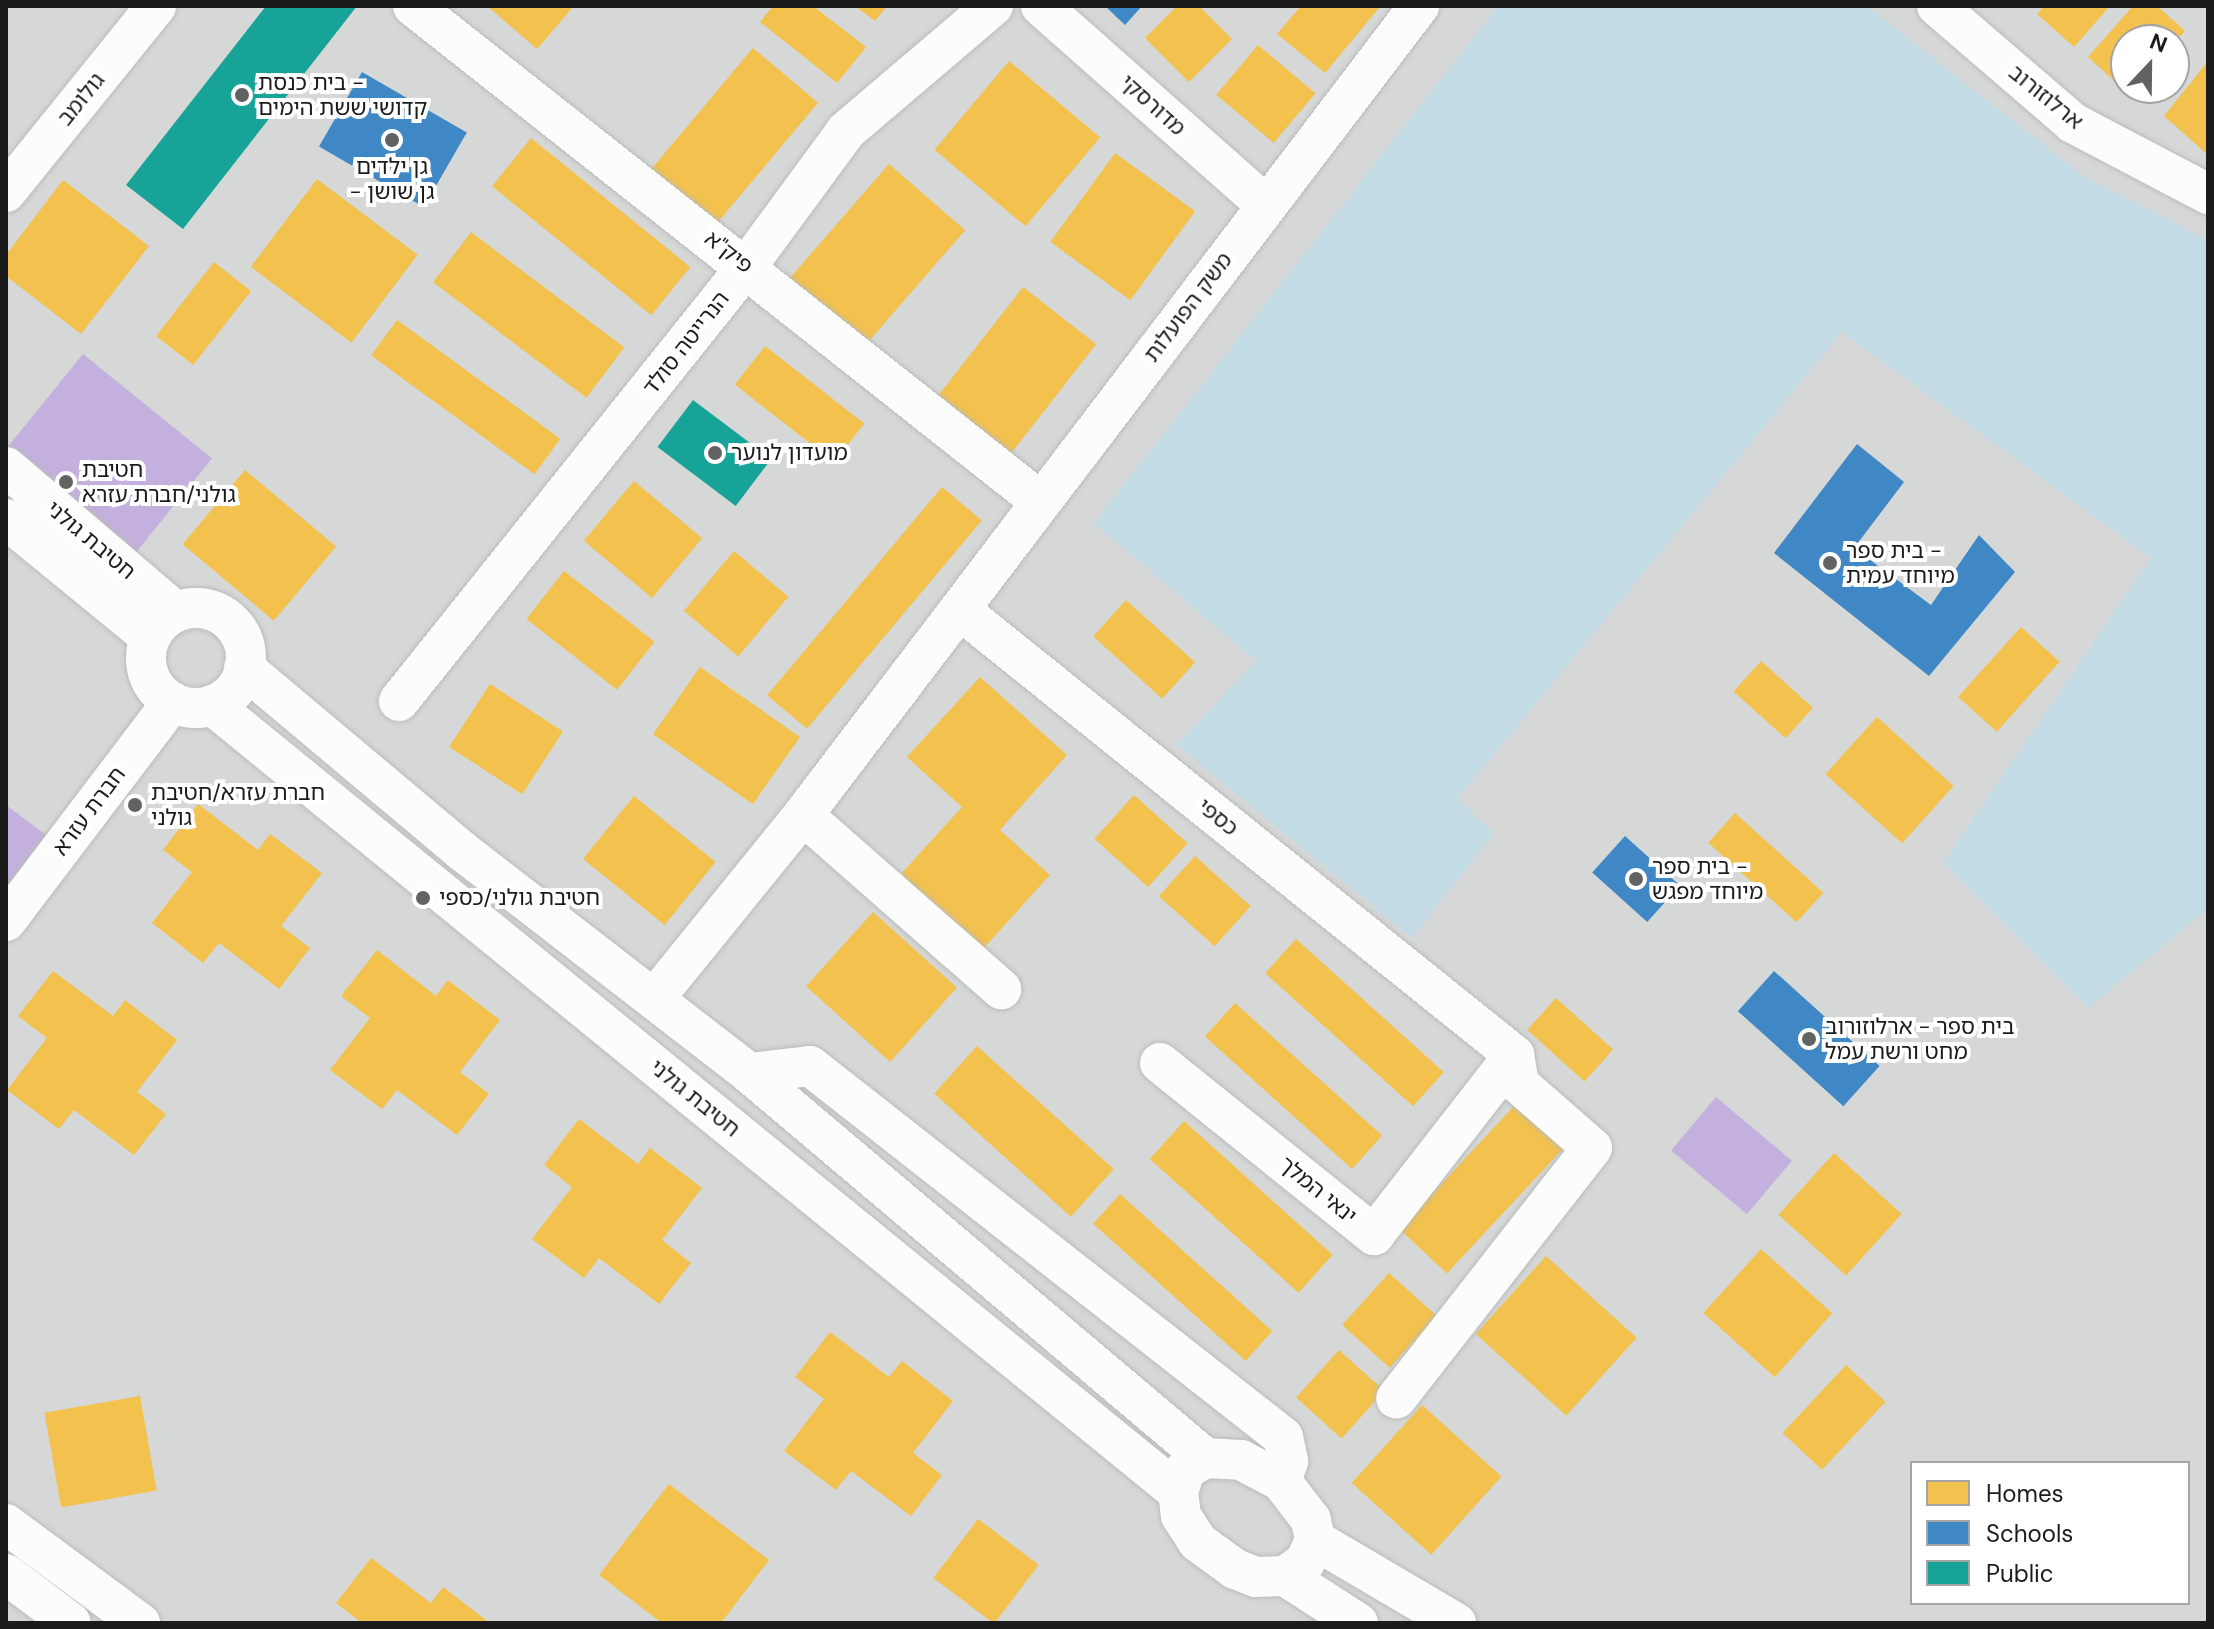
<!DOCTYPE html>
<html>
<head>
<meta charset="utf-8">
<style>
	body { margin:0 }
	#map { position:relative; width:2214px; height:1629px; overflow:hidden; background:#e4e9e6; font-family:"DM Sans","Noto Sans Hebrew",sans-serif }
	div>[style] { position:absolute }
	.residential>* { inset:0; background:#d5d8d6 }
	.grass>* { inset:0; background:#c3dbe5 }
	.pitch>* { inset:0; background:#c3b0de; transform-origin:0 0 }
	.parking>* { inset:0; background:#d6d8d7; transform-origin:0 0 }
	.homes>* { inset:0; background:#f2c14e; transform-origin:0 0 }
	.schools>* { inset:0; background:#3f88c5; transform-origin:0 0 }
	.public>* { inset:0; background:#17a398; transform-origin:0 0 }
	.roads { filter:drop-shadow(0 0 2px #babcbb) drop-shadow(0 0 2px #babcbb) }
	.minor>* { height:40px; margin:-20px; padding:0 20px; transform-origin:20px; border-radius:20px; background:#fbfcfb }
	.minor>.ring { margin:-20px; padding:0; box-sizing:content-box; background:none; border:40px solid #fbfcfb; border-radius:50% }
	.dots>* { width:22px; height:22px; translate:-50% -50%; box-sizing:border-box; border:4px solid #fff; border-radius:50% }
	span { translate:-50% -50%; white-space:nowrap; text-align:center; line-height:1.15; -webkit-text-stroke:8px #fff; paint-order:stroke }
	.poi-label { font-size:22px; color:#1b1b1b }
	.left { translate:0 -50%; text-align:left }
	.street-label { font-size:22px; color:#1b1b1b }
	.frame { position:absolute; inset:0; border:8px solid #1b1b1b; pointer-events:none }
	.legend { position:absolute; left:1910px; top:1461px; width:280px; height:144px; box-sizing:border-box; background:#fff; border:2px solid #a4a4a4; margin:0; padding:10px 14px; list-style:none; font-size:24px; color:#1b1b1b }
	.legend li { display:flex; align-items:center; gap:16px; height:40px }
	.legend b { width:40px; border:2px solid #a4a4a4 }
	.north { position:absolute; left:2110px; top:24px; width:80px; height:80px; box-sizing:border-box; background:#fff; border:2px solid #a4a4a4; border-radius:50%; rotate:22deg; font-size:22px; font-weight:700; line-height:32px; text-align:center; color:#1b1b1b }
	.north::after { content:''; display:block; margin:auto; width:28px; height:36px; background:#616362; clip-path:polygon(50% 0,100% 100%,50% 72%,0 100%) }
</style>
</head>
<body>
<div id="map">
	<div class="residential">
		<i style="clip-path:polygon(evenodd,6px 6px,2208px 6px,2208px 1623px,6px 1623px,6px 6px,2126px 40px,2174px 40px,2174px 88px,2126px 88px,2126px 40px,6px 6px,1912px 1463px,2188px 1463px,2188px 1603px,1912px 1603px,1912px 1463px)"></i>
	</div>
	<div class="grass">
		<i style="clip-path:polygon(1498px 6px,1867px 6px,2086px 178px,2208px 240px,2208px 909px,2088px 1008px,1943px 863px,2151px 558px,1842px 332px,1457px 799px,1494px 833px,1412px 938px,1177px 745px,1256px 661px,1094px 523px)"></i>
	</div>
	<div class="pitch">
		<i style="left:83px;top:354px;width:166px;height:121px;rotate:39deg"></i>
		<i style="clip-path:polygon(6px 805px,50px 838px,6px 892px)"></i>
		<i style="left:1716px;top:1097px;width:99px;height:70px;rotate:40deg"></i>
	</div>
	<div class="parking">
		<i style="left:412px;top:476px;width:120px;height:237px;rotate:38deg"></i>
		<i style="clip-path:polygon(6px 552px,131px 656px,21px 799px,6px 787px)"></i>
	</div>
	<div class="homes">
		<i style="clip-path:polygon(487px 6px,574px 6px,537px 49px)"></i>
		<i style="clip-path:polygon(773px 6px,813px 6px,866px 47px,837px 83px,760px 22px)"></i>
		<i style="clip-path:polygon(855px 6px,887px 6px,875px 21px)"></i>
		<i style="clip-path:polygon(1177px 6px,1199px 6px,1232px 39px,1189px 82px,1145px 38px)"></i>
		<i style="clip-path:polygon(1301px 6px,1377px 6px,1379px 8px,1325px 73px,1277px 34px)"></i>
		<i style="clip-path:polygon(2044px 6px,2110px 6px,2074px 47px,2037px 14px)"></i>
		<i style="clip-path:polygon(2133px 6px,2157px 6px,2185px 31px,2174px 43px,2126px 40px,2126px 88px,2134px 88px,2129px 94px,2088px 57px)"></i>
		<i style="left:1258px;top:45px;width:75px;height:65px;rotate:40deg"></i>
		<i style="left:753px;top:48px;width:85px;height:160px;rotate:40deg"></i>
		<i style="left:1009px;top:61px;width:119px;height:116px;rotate:40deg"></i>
		<i style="clip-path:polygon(2208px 61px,2208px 155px,2164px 116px)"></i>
		<i style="left:531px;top:138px;width:205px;height:62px;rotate:39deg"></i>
		<i style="left:1115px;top:153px;width:99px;height:110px;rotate:36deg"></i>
		<i style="left:889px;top:164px;width:101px;height:155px;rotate:41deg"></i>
		<i style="left:317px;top:179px;width:126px;height:110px;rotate:37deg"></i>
		<i style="clip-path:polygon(63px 180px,149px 246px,81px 334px,6px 276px,6px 255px)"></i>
		<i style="left:471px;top:232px;width:192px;height:63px;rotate:37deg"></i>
		<i style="left:214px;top:262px;width:47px;height:94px;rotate:38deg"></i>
		<i style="left:1023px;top:287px;width:93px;height:143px;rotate:38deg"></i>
		<i style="left:397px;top:320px;width:202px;height:44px;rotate:36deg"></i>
		<i style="left:765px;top:346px;width:126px;height:49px;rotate:38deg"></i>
		<i style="left:245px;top:470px;width:119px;height:97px;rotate:40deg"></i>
		<i style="left:634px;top:481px;width:89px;height:78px;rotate:40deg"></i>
		<i style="left:942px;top:487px;width:52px;height:272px;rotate:40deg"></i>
		<i style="left:734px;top:551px;width:71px;height:78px;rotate:40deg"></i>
		<i style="left:564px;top:571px;width:115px;height:61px;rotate:38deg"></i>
		<i style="left:1126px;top:600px;width:93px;height:49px;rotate:42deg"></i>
		<i style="left:2021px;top:627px;width:52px;height:94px;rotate:42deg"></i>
		<i style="left:1761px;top:661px;width:70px;height:41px;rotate:42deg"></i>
		<i style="left:700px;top:667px;width:122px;height:82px;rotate:35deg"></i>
		<i style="clip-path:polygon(980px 677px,1067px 755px,1000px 830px,1050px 875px,983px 949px,901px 874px,962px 807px,907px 757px)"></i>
		<i style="left:490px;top:684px;width:87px;height:75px;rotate:33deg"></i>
		<i style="left:1877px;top:717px;width:103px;height:77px;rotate:42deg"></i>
		<i style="left:1134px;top:795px;width:72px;height:59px;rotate:42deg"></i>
		<i style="left:634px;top:796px;width:105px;height:81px;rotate:39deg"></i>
		<i style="clip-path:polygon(198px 804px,258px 850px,270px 834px,322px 873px,281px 926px,310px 948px,279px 989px,219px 943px,203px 963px,152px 923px,192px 872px,163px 850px)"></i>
		<i style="left:1735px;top:813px;width:119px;height:40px;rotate:42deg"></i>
		<i style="left:1195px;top:856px;width:75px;height:54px;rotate:42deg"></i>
		<i style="left:873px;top:912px;width:113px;height:100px;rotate:42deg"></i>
		<i style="left:1296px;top:939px;width:199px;height:46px;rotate:42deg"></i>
		<i style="clip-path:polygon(377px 950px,436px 996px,448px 980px,500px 1020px,460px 1072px,489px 1094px,457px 1135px,397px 1090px,382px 1109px,330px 1070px,370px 1018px,341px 996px)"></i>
		<i style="clip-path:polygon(53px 971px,113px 1016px,125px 1000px,177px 1040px,137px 1092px,166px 1114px,134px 1155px,74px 1110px,59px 1129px,7px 1090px,47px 1038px,18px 1016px)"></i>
		<i style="left:1556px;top:998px;width:77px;height:43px;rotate:42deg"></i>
		<i style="left:1235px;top:1003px;width:198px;height:45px;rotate:42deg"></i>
		<i style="left:977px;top:1046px;width:184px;height:64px;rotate:42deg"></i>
		<i style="left:1516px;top:1104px;width:65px;height:171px;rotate:43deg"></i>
		<i style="clip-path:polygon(579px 1119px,638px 1164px,650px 1148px,702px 1188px,662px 1240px,691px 1263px,659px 1304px,599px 1258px,584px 1278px,532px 1239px,572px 1187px,544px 1165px)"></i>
		<i style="left:1184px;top:1121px;width:200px;height:51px;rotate:42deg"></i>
		<i style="left:1834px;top:1153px;width:91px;height:83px;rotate:42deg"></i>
		<i style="left:1120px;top:1194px;width:205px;height:40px;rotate:42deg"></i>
		<i style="left:1761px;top:1249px;width:96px;height:86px;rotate:42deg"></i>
		<i style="left:1546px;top:1256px;width:122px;height:105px;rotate:42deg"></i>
		<i style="left:1389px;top:1273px;width:64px;height:70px;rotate:42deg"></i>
		<i style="clip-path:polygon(830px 1332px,889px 1377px,902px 1361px,953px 1401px,913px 1453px,942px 1475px,911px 1516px,851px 1471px,836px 1490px,784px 1451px,824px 1399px,795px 1377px)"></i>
		<i style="left:1339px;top:1350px;width:61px;height:64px;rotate:42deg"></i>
		<i style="left:1846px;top:1365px;width:54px;height:93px;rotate:43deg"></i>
		<i style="left:140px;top:1396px;width:96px;height:97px;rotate:80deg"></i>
		<i style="left:1422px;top:1405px;width:107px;height:105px;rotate:42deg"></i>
		<i style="clip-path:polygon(669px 1484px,769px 1560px,721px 1623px,662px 1623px,599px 1575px)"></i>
		<i style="left:978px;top:1519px;width:76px;height:74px;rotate:37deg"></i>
		<i style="clip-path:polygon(371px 1558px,431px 1603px,443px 1587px,490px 1623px,362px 1623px,336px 1603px)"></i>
	</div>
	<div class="schools">
		<i style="clip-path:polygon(1105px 6px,1142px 6px,1125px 25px)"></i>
		<i style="left:362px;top:72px;width:121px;height:86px;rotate:30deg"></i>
		<i style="clip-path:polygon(1857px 444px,1904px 482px,1854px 548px,1931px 605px,1979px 535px,2015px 572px,1929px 676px,1774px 553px)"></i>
		<i style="left:1625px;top:836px;width:74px;height:49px;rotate:42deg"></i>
		<i style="left:1774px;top:971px;width:142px;height:54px;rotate:42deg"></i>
	</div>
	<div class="public">
		<i style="clip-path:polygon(266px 6px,357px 6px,183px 229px,126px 185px)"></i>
		<i style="left:693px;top:400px;width:98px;height:59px;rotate:37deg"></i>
	</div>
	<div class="roads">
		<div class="minor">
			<i style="left:413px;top:6px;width:800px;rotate:38.3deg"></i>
			<i style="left:1041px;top:6px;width:299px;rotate:41.5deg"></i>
			<i style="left:1937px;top:6px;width:179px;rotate:40.7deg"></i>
			<i style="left:2073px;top:123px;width:153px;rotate:27.7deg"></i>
			<i style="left:6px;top:192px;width:239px;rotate:-51.1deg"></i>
			<i style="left:6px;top:467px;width:223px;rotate:40.5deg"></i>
			<i style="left:6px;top:519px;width:186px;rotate:39.3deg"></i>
			<i class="ring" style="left:146px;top:608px;width:60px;height:60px"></i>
			<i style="left:960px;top:610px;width:711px;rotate:38.77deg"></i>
			<i style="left:1514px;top:1055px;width:29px;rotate:80deg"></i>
			<i style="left:1519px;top:1084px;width:97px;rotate:41.2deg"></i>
			<i style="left:1592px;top:1148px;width:318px;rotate:128deg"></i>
			<i style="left:244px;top:668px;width:285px;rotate:40deg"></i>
			<i style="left:462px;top:851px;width:363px;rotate:37.7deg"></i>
			<i style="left:749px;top:1073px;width:597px;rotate:40.17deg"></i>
			<i style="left:399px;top:701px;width:557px;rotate:-51.34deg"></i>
			<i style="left:747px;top:266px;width:167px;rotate:-53.7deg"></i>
			<i style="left:846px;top:131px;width:193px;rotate:-40.4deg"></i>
			<i style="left:212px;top:705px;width:1246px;rotate:39.17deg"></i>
			<i style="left:803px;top:815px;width:264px;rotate:41.3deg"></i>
			<i style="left:6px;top:921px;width:275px;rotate:-52.8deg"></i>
			<i style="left:654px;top:999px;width:237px;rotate:-51deg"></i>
			<i style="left:803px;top:815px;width:1017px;rotate:-52.71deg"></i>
			<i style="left:1160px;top:1063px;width:275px;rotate:38.8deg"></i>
			<i style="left:1374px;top:1235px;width:228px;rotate:-52.1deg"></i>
			<i style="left:749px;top:1073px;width:61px;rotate:-6.5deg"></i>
			<i style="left:810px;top:1066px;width:601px;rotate:38.11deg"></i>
			<i style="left:1283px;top:1437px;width:25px;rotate:78deg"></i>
			<i style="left:1288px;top:1461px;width:21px;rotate:109deg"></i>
			<i style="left:1205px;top:1458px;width:36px;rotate:3deg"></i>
			<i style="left:1241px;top:1460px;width:45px;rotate:27.7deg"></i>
			<i style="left:1281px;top:1481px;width:49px;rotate:52.4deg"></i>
			<i style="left:1311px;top:1520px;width:20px;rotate:79deg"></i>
			<i style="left:1315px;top:1540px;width:24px;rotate:114deg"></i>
			<i style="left:1305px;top:1562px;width:24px;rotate:145deg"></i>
			<i style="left:1285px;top:1576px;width:29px;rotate:178deg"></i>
			<i style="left:1256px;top:1577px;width:22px;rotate:-159deg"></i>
			<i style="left:1235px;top:1569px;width:46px;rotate:-143.9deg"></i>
			<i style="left:1198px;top:1542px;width:31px;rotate:-123deg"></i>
			<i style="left:1181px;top:1516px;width:24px;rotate:-97deg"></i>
			<i style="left:1178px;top:1492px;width:23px;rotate:-72deg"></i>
			<i style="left:1185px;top:1470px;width:23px;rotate:-31deg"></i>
			<i style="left:6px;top:1524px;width:167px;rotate:36.5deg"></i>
			<i style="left:1315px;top:1540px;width:164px;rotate:30.5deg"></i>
			<i style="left:6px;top:1574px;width:81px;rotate:37deg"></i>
			<i style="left:1285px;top:1576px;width:87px;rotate:32.8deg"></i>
		</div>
	</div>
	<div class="dots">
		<i style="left:242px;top:95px;background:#616362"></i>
		<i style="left:392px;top:140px;background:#616362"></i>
		<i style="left:715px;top:453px;background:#616362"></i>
		<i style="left:66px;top:482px;background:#616362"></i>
		<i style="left:1830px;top:563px;background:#616362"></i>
		<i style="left:135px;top:805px;background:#616362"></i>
		<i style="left:1636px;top:879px;background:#616362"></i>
		<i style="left:423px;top:898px;background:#616362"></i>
		<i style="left:1809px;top:1039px;background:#616362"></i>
	</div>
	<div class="poi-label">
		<span class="left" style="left:258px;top:95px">בית כנסת -<br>קדושי ששת הימים</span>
		<span style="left:392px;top:179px">גן ילדים<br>- גן שושן</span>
		<span class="left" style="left:731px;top:453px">מועדון לנוער</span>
		<span class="left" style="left:82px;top:482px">חטיבת<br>גולני/חברת עזרא</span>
		<span class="left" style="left:1846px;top:563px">בית ספר -<br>מיוחד עמית</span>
		<span class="left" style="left:151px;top:805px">חברת עזרא/חטיבת<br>גולני</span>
		<span class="left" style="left:1652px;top:879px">בית ספר -<br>מיוחד מפגש</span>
		<span class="left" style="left:439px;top:898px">חטיבת גולני/כספי</span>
		<span class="left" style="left:1825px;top:1039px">בית ספר - ארלוזורוב<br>מחט ורשת עמל</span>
	</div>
	<div class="street-label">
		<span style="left:2046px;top:97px;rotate:39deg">ארלוזורוב</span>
		<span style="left:81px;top:99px;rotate:-51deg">גולומב</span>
		<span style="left:1153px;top:105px;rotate:42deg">מדורסקי</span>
		<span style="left:729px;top:252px;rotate:38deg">פיק"א</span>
		<span style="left:1188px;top:307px;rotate:-53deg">משק הפועלות</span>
		<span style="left:686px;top:343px;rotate:-52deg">הנרייטה סולד</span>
		<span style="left:91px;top:540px;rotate:40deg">חטיבת גולני</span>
		<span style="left:89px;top:811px;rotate:-53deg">חברת עזרא</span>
		<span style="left:1218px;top:817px;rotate:39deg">כספי</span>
		<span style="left:695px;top:1098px;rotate:39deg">חטיבת גולני</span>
		<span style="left:1318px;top:1190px;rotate:39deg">ינאי המלך</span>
	</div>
	<div class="frame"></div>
	<ul class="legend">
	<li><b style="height:22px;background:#f2c14e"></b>Homes</li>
	<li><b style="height:22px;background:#3f88c5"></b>Schools</li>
	<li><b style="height:22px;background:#17a398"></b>Public</li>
	</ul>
	<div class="north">N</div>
</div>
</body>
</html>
